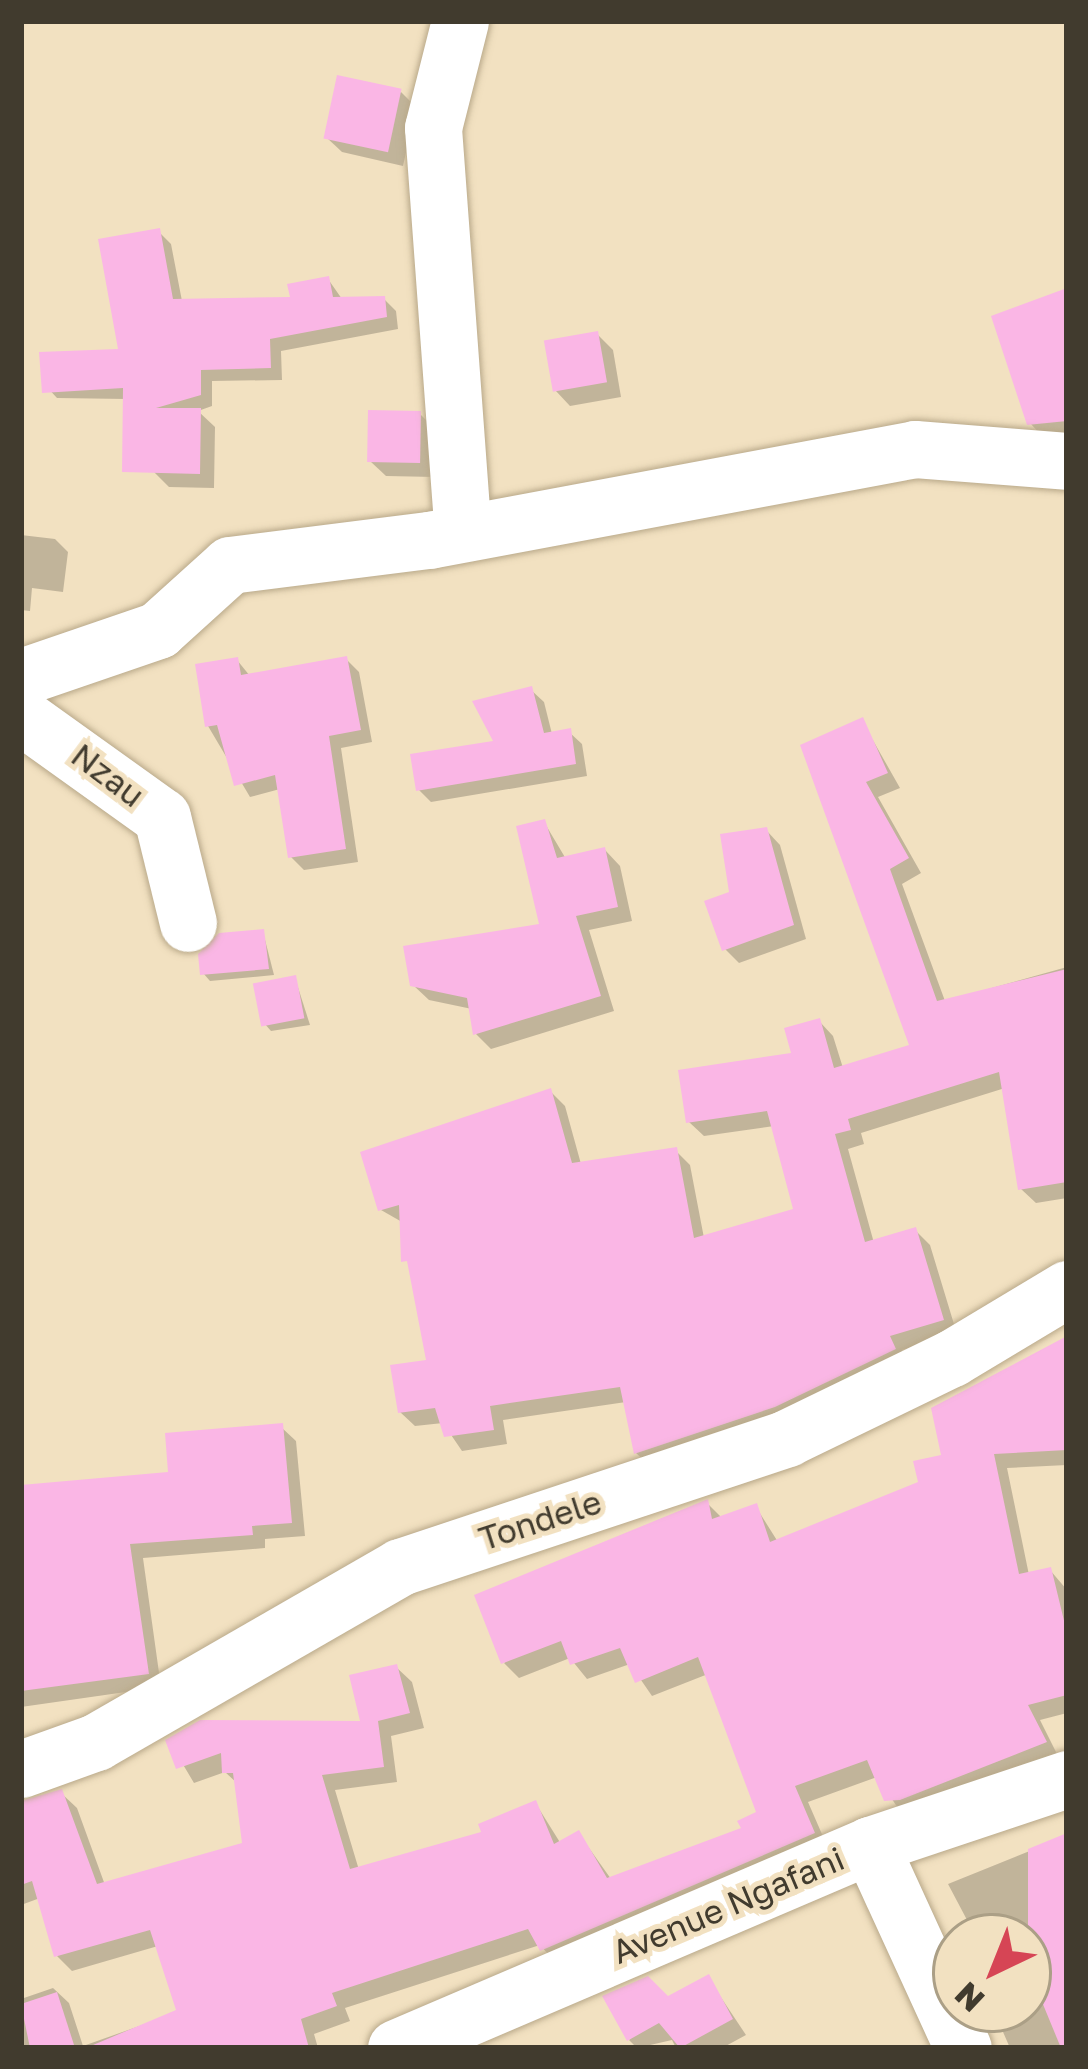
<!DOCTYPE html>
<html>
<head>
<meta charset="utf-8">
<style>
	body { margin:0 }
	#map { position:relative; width:1088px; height:2069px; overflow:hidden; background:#f2e1c1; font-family:"Golos Text",sans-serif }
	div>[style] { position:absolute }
	.shadow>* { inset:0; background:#0003 }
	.building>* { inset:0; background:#fab6e5; transform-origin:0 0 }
	.roads { filter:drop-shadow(0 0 3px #b9a98a) drop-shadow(0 0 3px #b9a98a) }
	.street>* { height:57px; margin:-28.5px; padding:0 28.5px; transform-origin:28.5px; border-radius:28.5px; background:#fff }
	span { translate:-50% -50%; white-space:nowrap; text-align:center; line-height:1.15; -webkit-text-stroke:10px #f2e1c1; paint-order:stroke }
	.street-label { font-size:33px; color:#413b2e }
	.frame { position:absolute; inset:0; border:24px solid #413b2e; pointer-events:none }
	.north { position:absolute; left:932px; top:1913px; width:120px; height:120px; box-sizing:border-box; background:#f2e1c1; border:3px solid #ab9f86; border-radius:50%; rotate:223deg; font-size:33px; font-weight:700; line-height:48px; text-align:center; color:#413b2e }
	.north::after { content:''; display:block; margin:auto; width:42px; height:54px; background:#d64555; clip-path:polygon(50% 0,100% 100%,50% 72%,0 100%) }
</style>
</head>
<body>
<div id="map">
	<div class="shadow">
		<i style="clip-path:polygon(401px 92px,416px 107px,403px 166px,342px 152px,326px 137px)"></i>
		<i style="clip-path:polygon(158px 231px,171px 244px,182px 301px,293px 300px,328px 279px,342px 299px,384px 299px,396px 311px,398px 329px,281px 351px,282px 380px,212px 381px,212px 406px,198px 411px,215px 427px,214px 488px,169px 487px,154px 472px,126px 399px,57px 398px,45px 385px,121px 351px)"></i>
		<i style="clip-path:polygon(1067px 292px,1067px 438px,1042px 436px,1030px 423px)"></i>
		<i style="clip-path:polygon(597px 334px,613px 350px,621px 397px,570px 406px,555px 390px)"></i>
		<i style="clip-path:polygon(420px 414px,435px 429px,435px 477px,386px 476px,370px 461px)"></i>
		<i style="clip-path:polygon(21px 535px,55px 539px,68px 552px,63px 592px,32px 588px,30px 611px,21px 610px)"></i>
		<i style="clip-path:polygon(346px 659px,359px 672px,372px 742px,341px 748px,358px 862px,304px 870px,291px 857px,280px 789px,250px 797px,208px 726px,237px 660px,250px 676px)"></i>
		<i style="clip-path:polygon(531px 690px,544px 702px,552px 734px,569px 732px,582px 744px,587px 776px,431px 802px,419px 790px,498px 743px)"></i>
		<i style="clip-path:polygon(862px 721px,900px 788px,878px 797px,921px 873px,902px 884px,945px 1001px,1067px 967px,1067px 1198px,1036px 1203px,1021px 1189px,1005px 1088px,861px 1133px,864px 1144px,848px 1149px,874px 1243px,916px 1231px,930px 1245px,957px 1334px,902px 1350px,908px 1364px,651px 1467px,636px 1453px,626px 1402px,503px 1420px,507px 1444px,462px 1451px,443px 1423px,415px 1426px,400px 1412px,429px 1362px,402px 1222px,381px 1210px,550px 1091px,565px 1106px,581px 1164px,676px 1151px,690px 1165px,704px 1238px,796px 1211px,774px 1126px,704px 1136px,689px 1122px,795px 1056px,819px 1021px,833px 1036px,843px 1068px,913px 1047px,804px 747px)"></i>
		<i style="clip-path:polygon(544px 822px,566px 859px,605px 850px,620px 866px,632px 921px,589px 930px,614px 1011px,491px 1049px,476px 1034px,472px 1009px,429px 1000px,413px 985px,542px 926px)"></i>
		<i style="clip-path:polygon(766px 830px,780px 845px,806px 939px,739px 963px,725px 949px,733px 894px)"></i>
		<i style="clip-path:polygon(263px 932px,274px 975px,210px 981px,203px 973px)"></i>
		<i style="clip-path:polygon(295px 978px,310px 1025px,271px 1031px,264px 1023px)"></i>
		<i style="clip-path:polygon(1067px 1339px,1067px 1465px,1007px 1468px,1029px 1575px,1050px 1570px,1067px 1590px,1067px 1713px,1040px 1720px,1059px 1758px,902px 1814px,877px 1777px,808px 1802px,828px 1848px,557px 1964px,540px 1945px,345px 2008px,350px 2021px,314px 2034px,318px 2048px,21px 2048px,21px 1999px,53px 1988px,69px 2003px,83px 2046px,179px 2012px,158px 1946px,72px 1971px,57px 1956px,40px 1898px,21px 1905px,21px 1804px,61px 1793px,77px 1808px,105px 1885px,245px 1845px,238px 1784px,225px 1772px,194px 1783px,169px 1741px,364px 1724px,396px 1667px,412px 1682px,424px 1728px,391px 1736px,397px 1782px,335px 1790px,359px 1870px,485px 1834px,536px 1804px,561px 1844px,579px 1834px,611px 1879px,745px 1830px,760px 1814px,708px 1674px,652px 1696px,630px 1664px,587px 1679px,570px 1658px,519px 1678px,504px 1663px,707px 1503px,723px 1519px,756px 1507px,778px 1542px,921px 1484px)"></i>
		<i style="clip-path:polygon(281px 1427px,296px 1441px,305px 1536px,265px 1539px,265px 1548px,143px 1558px,161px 1687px,21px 1707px,21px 1488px,171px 1474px)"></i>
		<i style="clip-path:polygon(1067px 1836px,1067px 2048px,1010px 2048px,993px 2009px,1028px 2009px,1028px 1937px,976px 1937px,948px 1884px)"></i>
		<i style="clip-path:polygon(708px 1978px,746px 2035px,722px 2048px,676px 2048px,672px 2040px,637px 2048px,629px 2040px,668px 2000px)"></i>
	</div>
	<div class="building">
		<i style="left:337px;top:75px;width:66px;height:65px;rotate:12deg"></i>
		<i style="clip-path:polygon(160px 228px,173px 299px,290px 297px,287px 284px,329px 276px,333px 297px,385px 296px,387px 317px,270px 339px,271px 368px,201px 370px,201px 395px,156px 408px,201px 408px,200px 474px,122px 472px,123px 388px,42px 393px,39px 352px,118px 349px,98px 239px)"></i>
		<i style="clip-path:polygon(1067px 288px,1067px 421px,1027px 425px,991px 316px)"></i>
		<i style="left:598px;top:331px;width:52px;height:55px;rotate:80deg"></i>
		<i style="left:368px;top:410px;width:53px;height:52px;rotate:1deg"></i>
		<i style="clip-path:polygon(347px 656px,361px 730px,329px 736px,346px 849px,288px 858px,275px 775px,234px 786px,217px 725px,205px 727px,195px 664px,238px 657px,241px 675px)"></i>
		<i style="clip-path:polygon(532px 686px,544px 733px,571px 728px,576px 764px,416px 791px,410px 754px,493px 741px,472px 701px)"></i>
		<i style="clip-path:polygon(863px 717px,888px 773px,866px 782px,909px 858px,890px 869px,937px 1001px,1067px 969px,1067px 1182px,1018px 1190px,999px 1072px,848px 1119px,851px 1130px,835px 1134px,865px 1242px,916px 1227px,944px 1320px,890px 1336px,896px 1349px,775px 1407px,634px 1454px,620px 1387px,490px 1406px,494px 1430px,444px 1437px,435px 1408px,398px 1413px,390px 1365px,426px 1360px,407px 1261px,401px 1262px,399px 1205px,378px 1211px,360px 1152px,551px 1088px,572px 1163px,677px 1147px,694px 1238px,793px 1209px,767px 1111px,686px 1123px,678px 1070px,791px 1053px,784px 1028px,820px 1018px,834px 1068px,909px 1045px,800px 745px)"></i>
		<i style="clip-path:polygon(545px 819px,557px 858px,605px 847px,618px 907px,576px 916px,601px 996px,473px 1035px,467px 998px,410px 986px,403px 946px,539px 924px,516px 826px)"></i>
		<i style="clip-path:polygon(767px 827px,794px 925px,722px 951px,704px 901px,729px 892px,720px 834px)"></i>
		<i style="clip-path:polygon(264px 929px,269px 969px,200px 975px,198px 954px,219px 933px)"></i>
		<i style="left:296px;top:975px;width:44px;height:44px;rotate:79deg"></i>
		<i style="clip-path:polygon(1067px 1336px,1067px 1450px,994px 1454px,1019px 1574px,1051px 1567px,1067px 1633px,1067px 1695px,1028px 1705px,1047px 1742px,900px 1800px,884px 1801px,867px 1760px,795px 1786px,815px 1833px,540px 1951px,528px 1929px,332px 1993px,337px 2006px,301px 2019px,309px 2048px,86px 2048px,176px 2010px,150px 1930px,54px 1957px,32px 1881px,21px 1885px,21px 1801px,62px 1789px,97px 1884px,242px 1843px,233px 1773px,222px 1773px,221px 1753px,176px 1769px,165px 1740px,200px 1720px,360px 1721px,349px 1675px,397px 1664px,410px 1713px,378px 1721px,384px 1767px,322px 1775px,350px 1869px,481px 1832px,478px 1824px,536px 1800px,554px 1844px,579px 1830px,607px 1878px,741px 1828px,737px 1821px,756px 1812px,698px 1657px,635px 1683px,620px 1648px,570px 1665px,561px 1641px,501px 1664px,474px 1595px,708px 1499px,712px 1519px,757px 1503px,770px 1542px,918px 1482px,913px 1461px,941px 1455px,931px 1408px)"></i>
		<i style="clip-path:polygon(283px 1423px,292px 1523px,252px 1526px,253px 1535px,130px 1544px,149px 1674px,21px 1691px,21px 1485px,168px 1472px,165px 1433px)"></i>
		<i style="clip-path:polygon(1067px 1833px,1067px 2048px,1061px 2048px,1028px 1968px,1028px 1849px)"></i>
		<i style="clip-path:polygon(709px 1974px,733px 2019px,680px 2048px,659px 2023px,627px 2041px,602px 1996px,648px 1976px,668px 1996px)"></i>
		<i style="clip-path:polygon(57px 1992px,75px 2048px,30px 2048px,21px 2004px)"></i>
	</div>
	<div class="roads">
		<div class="street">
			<i style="left:460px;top:21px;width:110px;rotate:104.2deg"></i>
			<i style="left:433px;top:128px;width:406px;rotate:85.8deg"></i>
			<i style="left:21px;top:677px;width:145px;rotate:-18.9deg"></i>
			<i style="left:158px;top:630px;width:97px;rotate:-42.1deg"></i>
			<i style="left:230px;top:565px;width:201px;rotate:-7.2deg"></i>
			<i style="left:429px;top:540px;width:494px;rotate:-10.6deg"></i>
			<i style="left:915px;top:449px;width:152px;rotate:4.5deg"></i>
			<i style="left:21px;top:716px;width:173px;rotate:35.6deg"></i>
			<i style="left:162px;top:817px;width:109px;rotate:76.2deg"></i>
			<i style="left:21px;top:1769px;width:80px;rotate:-19.8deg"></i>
			<i style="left:96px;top:1742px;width:351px;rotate:-29.9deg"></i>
			<i style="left:400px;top:1567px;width:408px;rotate:-18.4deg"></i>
			<i style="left:787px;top:1438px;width:183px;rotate:-25.9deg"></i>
			<i style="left:952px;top:1358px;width:134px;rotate:-31deg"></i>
			<i style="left:870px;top:1845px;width:223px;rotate:65.4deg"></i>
			<i style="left:396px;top:2048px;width:516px;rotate:-23.18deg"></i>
			<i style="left:870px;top:1845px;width:208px;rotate:-18.5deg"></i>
		</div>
	</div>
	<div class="street-label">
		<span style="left:108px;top:775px;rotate:37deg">Nzau</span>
		<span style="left:540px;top:1520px;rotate:-18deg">Tondele</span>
		<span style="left:728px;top:1905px;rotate:-23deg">Avenue Ngafani</span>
	</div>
	<div class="frame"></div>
	<div class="north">N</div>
</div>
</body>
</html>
